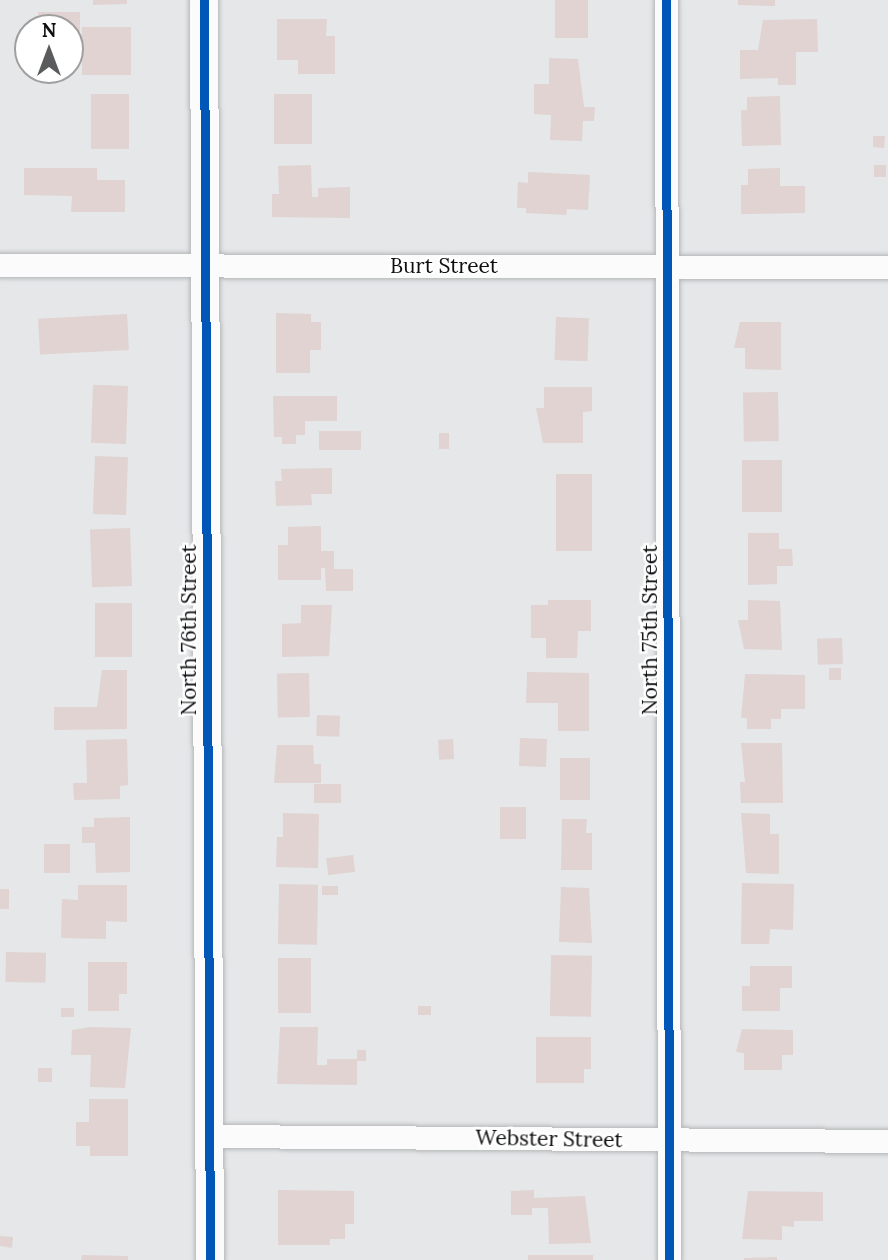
<!DOCTYPE html>
<html>
<head>
<meta charset="utf-8">
<style>
	body { margin:0 }
	#map { position:relative; width:888px; height:1260px; overflow:hidden; background:#e5e7e9; font-family:Lora,serif }
	div>[style] { position:absolute }
	.building>* { inset:0; background:#e0d3d2; transform-origin:0 0 }
	.roads { filter:drop-shadow(0 0 2px #b5b6b8) drop-shadow(0 0 2px #b5b6b8) }
	.minor>* { height:23px; margin:-11.5px; padding:0 11.5px; transform-origin:11.5px; border-radius:11.5px; background:#fbfbfc }
	.tertiary>* { height:28px; margin:-14px; padding:0 14px; transform-origin:14px; border-radius:14px; background:#fbfbfc }
	.cycleway>* { height:9px; margin:-4.5px; padding:0 4.5px; transform-origin:4.5px; border-radius:4.5px; background:#0057b8 }
	span { translate:-50% -50%; white-space:nowrap; text-align:center; line-height:1.15; -webkit-text-stroke:5px #fff; paint-order:stroke }
	.street-label { font-size:21px; color:#0e0f10 }
	.north { position:absolute; left:14px; top:14px; width:70px; height:70px; box-sizing:border-box; background:#fff; border:2px solid #9f9f9f; border-radius:50%; rotate:0deg; font-size:19px; font-weight:700; line-height:28px; text-align:center; color:#0e0f10 }
	.north::after { content:''; display:block; margin:auto; width:24px; height:32px; background:#595b5c; clip-path:polygon(50% 0,100% 100%,50% 72%,0 100%) }
</style>
</head>
<body>
<div id="map">
	<div class="building">
		<i style="clip-path:polygon(93px 0,127px 0,127px 4px,93px 5px)"></i>
		<i style="left:555px;top:0;width:33px;height:38px"></i>
		<i style="clip-path:polygon(738px 0,775px 0,775px 6px,738px 5px)"></i>
		<i style="clip-path:polygon(38px 12px,80px 12px,80px 33px,38px 28px)"></i>
		<i style="clip-path:polygon(277px 19px,327px 19px,326px 36px,335px 36px,335px 74px,298px 74px,298px 60px,277px 60px)"></i>
		<i style="clip-path:polygon(817px 19px,818px 52px,796px 52px,796px 85px,778px 85px,778px 78px,740px 79px,740px 50px,758px 50px,763px 20px)"></i>
		<i style="left:82px;top:27px;width:49px;height:48px"></i>
		<i style="clip-path:polygon(549px 58px,578px 59px,584px 107px,595px 107px,594px 121px,583px 121px,582px 141px,550px 140px,551px 115px,534px 114px,534px 84px,549px 84px)"></i>
		<i style="left:91px;top:94px;width:38px;height:55px"></i>
		<i style="left:274px;top:94px;width:38px;height:50px"></i>
		<i style="clip-path:polygon(780px 96px,781px 145px,742px 146px,741px 110px,747px 110px,747px 97px)"></i>
		<i style="clip-path:polygon(873px 136px,885px 136px,884px 148px,873px 147px)"></i>
		<i style="clip-path:polygon(311px 165px,312px 197px,318px 197px,318px 188px,350px 187px,350px 218px,272px 217px,272px 194px,279px 194px,278px 166px)"></i>
		<i style="left:874px;top:165px;width:12px;height:12px"></i>
		<i style="clip-path:polygon(24px 168px,97px 168px,97px 180px,125px 180px,125px 212px,71px 212px,72px 196px,24px 195px)"></i>
		<i style="clip-path:polygon(780px 168px,780px 186px,805px 186px,805px 213px,741px 214px,741px 185px,748px 185px,748px 169px)"></i>
		<i style="clip-path:polygon(528px 172px,590px 175px,588px 210px,567px 209px,566px 215px,526px 213px,526px 208px,517px 208px,518px 182px,528px 183px)"></i>
		<i style="clip-path:polygon(276px 313px,311px 314px,311px 322px,321px 322px,321px 350px,310px 350px,310px 373px,276px 373px)"></i>
		<i style="left:127px;top:314px;width:36px;height:89px;rotate:87deg"></i>
		<i style="left:556px;top:317px;width:33px;height:43px;rotate:2deg"></i>
		<i style="clip-path:polygon(740px 322px,781px 322px,781px 370px,745px 369px,745px 348px,734px 348px)"></i>
		<i style="left:128px;top:386px;width:58px;height:35px;rotate:92deg"></i>
		<i style="clip-path:polygon(544px 387px,592px 387px,592px 411px,583px 412px,583px 443px,543px 443px,536px 408px,544px 408px)"></i>
		<i style="left:778px;top:392px;width:49px;height:35px;rotate:89deg"></i>
		<i style="clip-path:polygon(273px 396px,337px 396px,337px 421px,305px 421px,305px 435px,296px 435px,296px 444px,282px 444px,282px 437px,274px 437px)"></i>
		<i style="left:319px;top:431px;width:42px;height:19px"></i>
		<i style="left:439px;top:433px;width:10px;height:16px"></i>
		<i style="left:95px;top:456px;width:33px;height:58px;rotate:2deg"></i>
		<i style="left:742px;top:460px;width:40px;height:52px"></i>
		<i style="clip-path:polygon(332px 468px,332px 494px,311px 494px,312px 505px,276px 506px,275px 481px,282px 481px,281px 469px)"></i>
		<i style="left:556px;top:474px;width:36px;height:77px"></i>
		<i style="clip-path:polygon(321px 526px,321px 551px,334px 551px,334px 569px,353px 569px,353px 591px,326px 591px,325px 568px,321px 568px,321px 580px,278px 580px,278px 545px,288px 545px,288px 527px)"></i>
		<i style="left:130px;top:528px;width:58px;height:40px;rotate:88deg"></i>
		<i style="clip-path:polygon(748px 533px,779px 533px,779px 549px,792px 549px,793px 566px,777px 566px,777px 584px,748px 585px)"></i>
		<i style="clip-path:polygon(548px 600px,591px 600px,591px 631px,578px 631px,577px 658px,546px 658px,546px 638px,531px 638px,531px 605px,548px 605px)"></i>
		<i style="clip-path:polygon(748px 600px,780px 601px,782px 650px,744px 649px,738px 620px,748px 620px)"></i>
		<i style="left:95px;top:603px;width:37px;height:54px"></i>
		<i style="clip-path:polygon(301px 605px,332px 605px,329px 656px,282px 657px,282px 624px,301px 623px)"></i>
		<i style="left:842px;top:638px;width:26px;height:25px;rotate:88deg"></i>
		<i style="left:829px;top:668px;width:12px;height:12px"></i>
		<i style="clip-path:polygon(102px 670px,127px 670px,127px 729px,54px 730px,54px 707px,97px 707px)"></i>
		<i style="clip-path:polygon(527px 672px,589px 673px,589px 731px,558px 731px,558px 703px,526px 703px)"></i>
		<i style="left:309px;top:673px;width:44px;height:32px;rotate:89deg"></i>
		<i style="clip-path:polygon(745px 674px,805px 675px,805px 709px,781px 709px,781px 719px,771px 719px,771px 729px,747px 729px,747px 718px,741px 718px)"></i>
		<i style="left:317px;top:715px;width:23px;height:21px;rotate:2deg"></i>
		<i style="left:520px;top:738px;width:27px;height:28px;rotate:2deg"></i>
		<i style="clip-path:polygon(127px 739px,128px 785px,120px 786px,120px 799px,74px 800px,73px 783px,87px 783px,86px 740px)"></i>
		<i style="left:453px;top:739px;width:20px;height:15px;rotate:87deg"></i>
		<i style="clip-path:polygon(741px 743px,782px 743px,783px 803px,741px 803px,740px 782px,745px 782px)"></i>
		<i style="clip-path:polygon(277px 745px,313px 745px,314px 764px,321px 764px,321px 783px,274px 783px)"></i>
		<i style="left:560px;top:758px;width:30px;height:42px"></i>
		<i style="left:314px;top:784px;width:27px;height:19px"></i>
		<i style="left:500px;top:807px;width:26px;height:32px"></i>
		<i style="clip-path:polygon(283px 813px,319px 814px,318px 868px,276px 867px,277px 837px,283px 837px)"></i>
		<i style="clip-path:polygon(741px 813px,770px 814px,770px 834px,779px 834px,779px 874px,746px 873px)"></i>
		<i style="clip-path:polygon(130px 817px,130px 872px,96px 873px,95px 843px,82px 843px,82px 827px,94px 827px,94px 818px)"></i>
		<i style="clip-path:polygon(562px 819px,587px 819px,586px 833px,592px 833px,592px 870px,561px 870px)"></i>
		<i style="left:44px;top:844px;width:26px;height:29px"></i>
		<i style="left:353px;top:855px;width:17px;height:27px;rotate:83deg"></i>
		<i style="clip-path:polygon(742px 883px,794px 884px,793px 930px,770px 929px,769px 944px,741px 944px)"></i>
		<i style="left:279px;top:884px;width:39px;height:60px;rotate:1deg"></i>
		<i style="clip-path:polygon(78px 885px,127px 885px,127px 922px,106px 921px,106px 939px,61px 938px,62px 899px,78px 900px)"></i>
		<i style="left:322px;top:886px;width:16px;height:9px"></i>
		<i style="clip-path:polygon(561px 887px,589px 888px,592px 943px,559px 942px)"></i>
		<i style="left:0;top:889px;width:9px;height:20px"></i>
		<i style="left:6px;top:952px;width:40px;height:30px;rotate:1deg"></i>
		<i style="left:551px;top:955px;width:41px;height:61px;rotate:1deg"></i>
		<i style="left:278px;top:958px;width:33px;height:55px"></i>
		<i style="clip-path:polygon(88px 962px,127px 962px,127px 994px,119px 994px,119px 1011px,88px 1011px)"></i>
		<i style="clip-path:polygon(750px 966px,792px 966px,792px 988px,780px 988px,780px 1011px,742px 1011px,742px 986px,750px 986px)"></i>
		<i style="left:418px;top:1006px;width:13px;height:9px"></i>
		<i style="left:61px;top:1008px;width:13px;height:9px"></i>
		<i style="clip-path:polygon(90px 1027px,131px 1028px,125px 1088px,90px 1087px,91px 1055px,71px 1055px,72px 1030px)"></i>
		<i style="clip-path:polygon(280px 1027px,318px 1027px,317px 1065px,327px 1065px,327px 1059px,357px 1059px,357px 1085px,277px 1084px)"></i>
		<i style="clip-path:polygon(742px 1029px,793px 1030px,793px 1055px,782px 1055px,782px 1070px,744px 1070px,744px 1053px,736px 1052px)"></i>
		<i style="clip-path:polygon(536px 1037px,591px 1037px,591px 1069px,584px 1069px,584px 1083px,536px 1083px)"></i>
		<i style="left:357px;top:1050px;width:9px;height:11px"></i>
		<i style="left:38px;top:1068px;width:14px;height:14px"></i>
		<i style="clip-path:polygon(89px 1099px,128px 1099px,128px 1156px,90px 1156px,90px 1146px,76px 1146px,76px 1122px,89px 1122px)"></i>
		<i style="clip-path:polygon(278px 1190px,354px 1191px,354px 1224px,345px 1224px,345px 1239px,330px 1239px,330px 1245px,278px 1245px)"></i>
		<i style="clip-path:polygon(534px 1190px,534px 1198px,585px 1196px,591px 1243px,549px 1244px,548px 1208px,532px 1208px,532px 1215px,511px 1215px,511px 1191px)"></i>
		<i style="clip-path:polygon(748px 1191px,823px 1192px,823px 1221px,794px 1221px,794px 1227px,782px 1226px,782px 1240px,742px 1239px)"></i>
		<i style="clip-path:polygon(0 1236px,13px 1237px,12px 1248px,0 1246px)"></i>
		<i style="clip-path:polygon(82px 1255px,128px 1256px,128px 1260px,81px 1260px)"></i>
		<i style="left:528px;top:1255px;width:65px;height:5px"></i>
		<i style="clip-path:polygon(777px 1257px,777px 1260px,744px 1260px,744px 1258px)"></i>
	</div>
	<div class="roads">
		<div class="minor">
			<i style="left:666px;top:0;width:1260px;rotate:89.86deg"></i>
			<i style="left:0;top:265px;width:888px;rotate:0.13deg"></i>
			<i style="left:210px;top:1136px;width:678px;rotate:0.42deg"></i>
		</div>
		<div class="tertiary">
			<i style="left:204px;top:0;width:1260px;rotate:89.73deg"></i>
		</div>
	</div>
	<div class="cycleway">
		<i style="left:204px;top:0;width:1260px;rotate:89.73deg"></i>
		<i style="left:666px;top:0;width:1260px;rotate:89.86deg"></i>
	</div>
	<div class="street-label">
		<span style="left:444px;top:266px">Burt Street</span>
		<span style="left:189px;top:630px;rotate:-90deg">North 76th Street</span>
		<span style="left:650px;top:630px;rotate:-90deg">North 75th Street</span>
		<span style="left:549px;top:1139px;rotate:1deg">Webster Street</span>
	</div>
	<div class="north">N</div>
</div>
</body>
</html>
